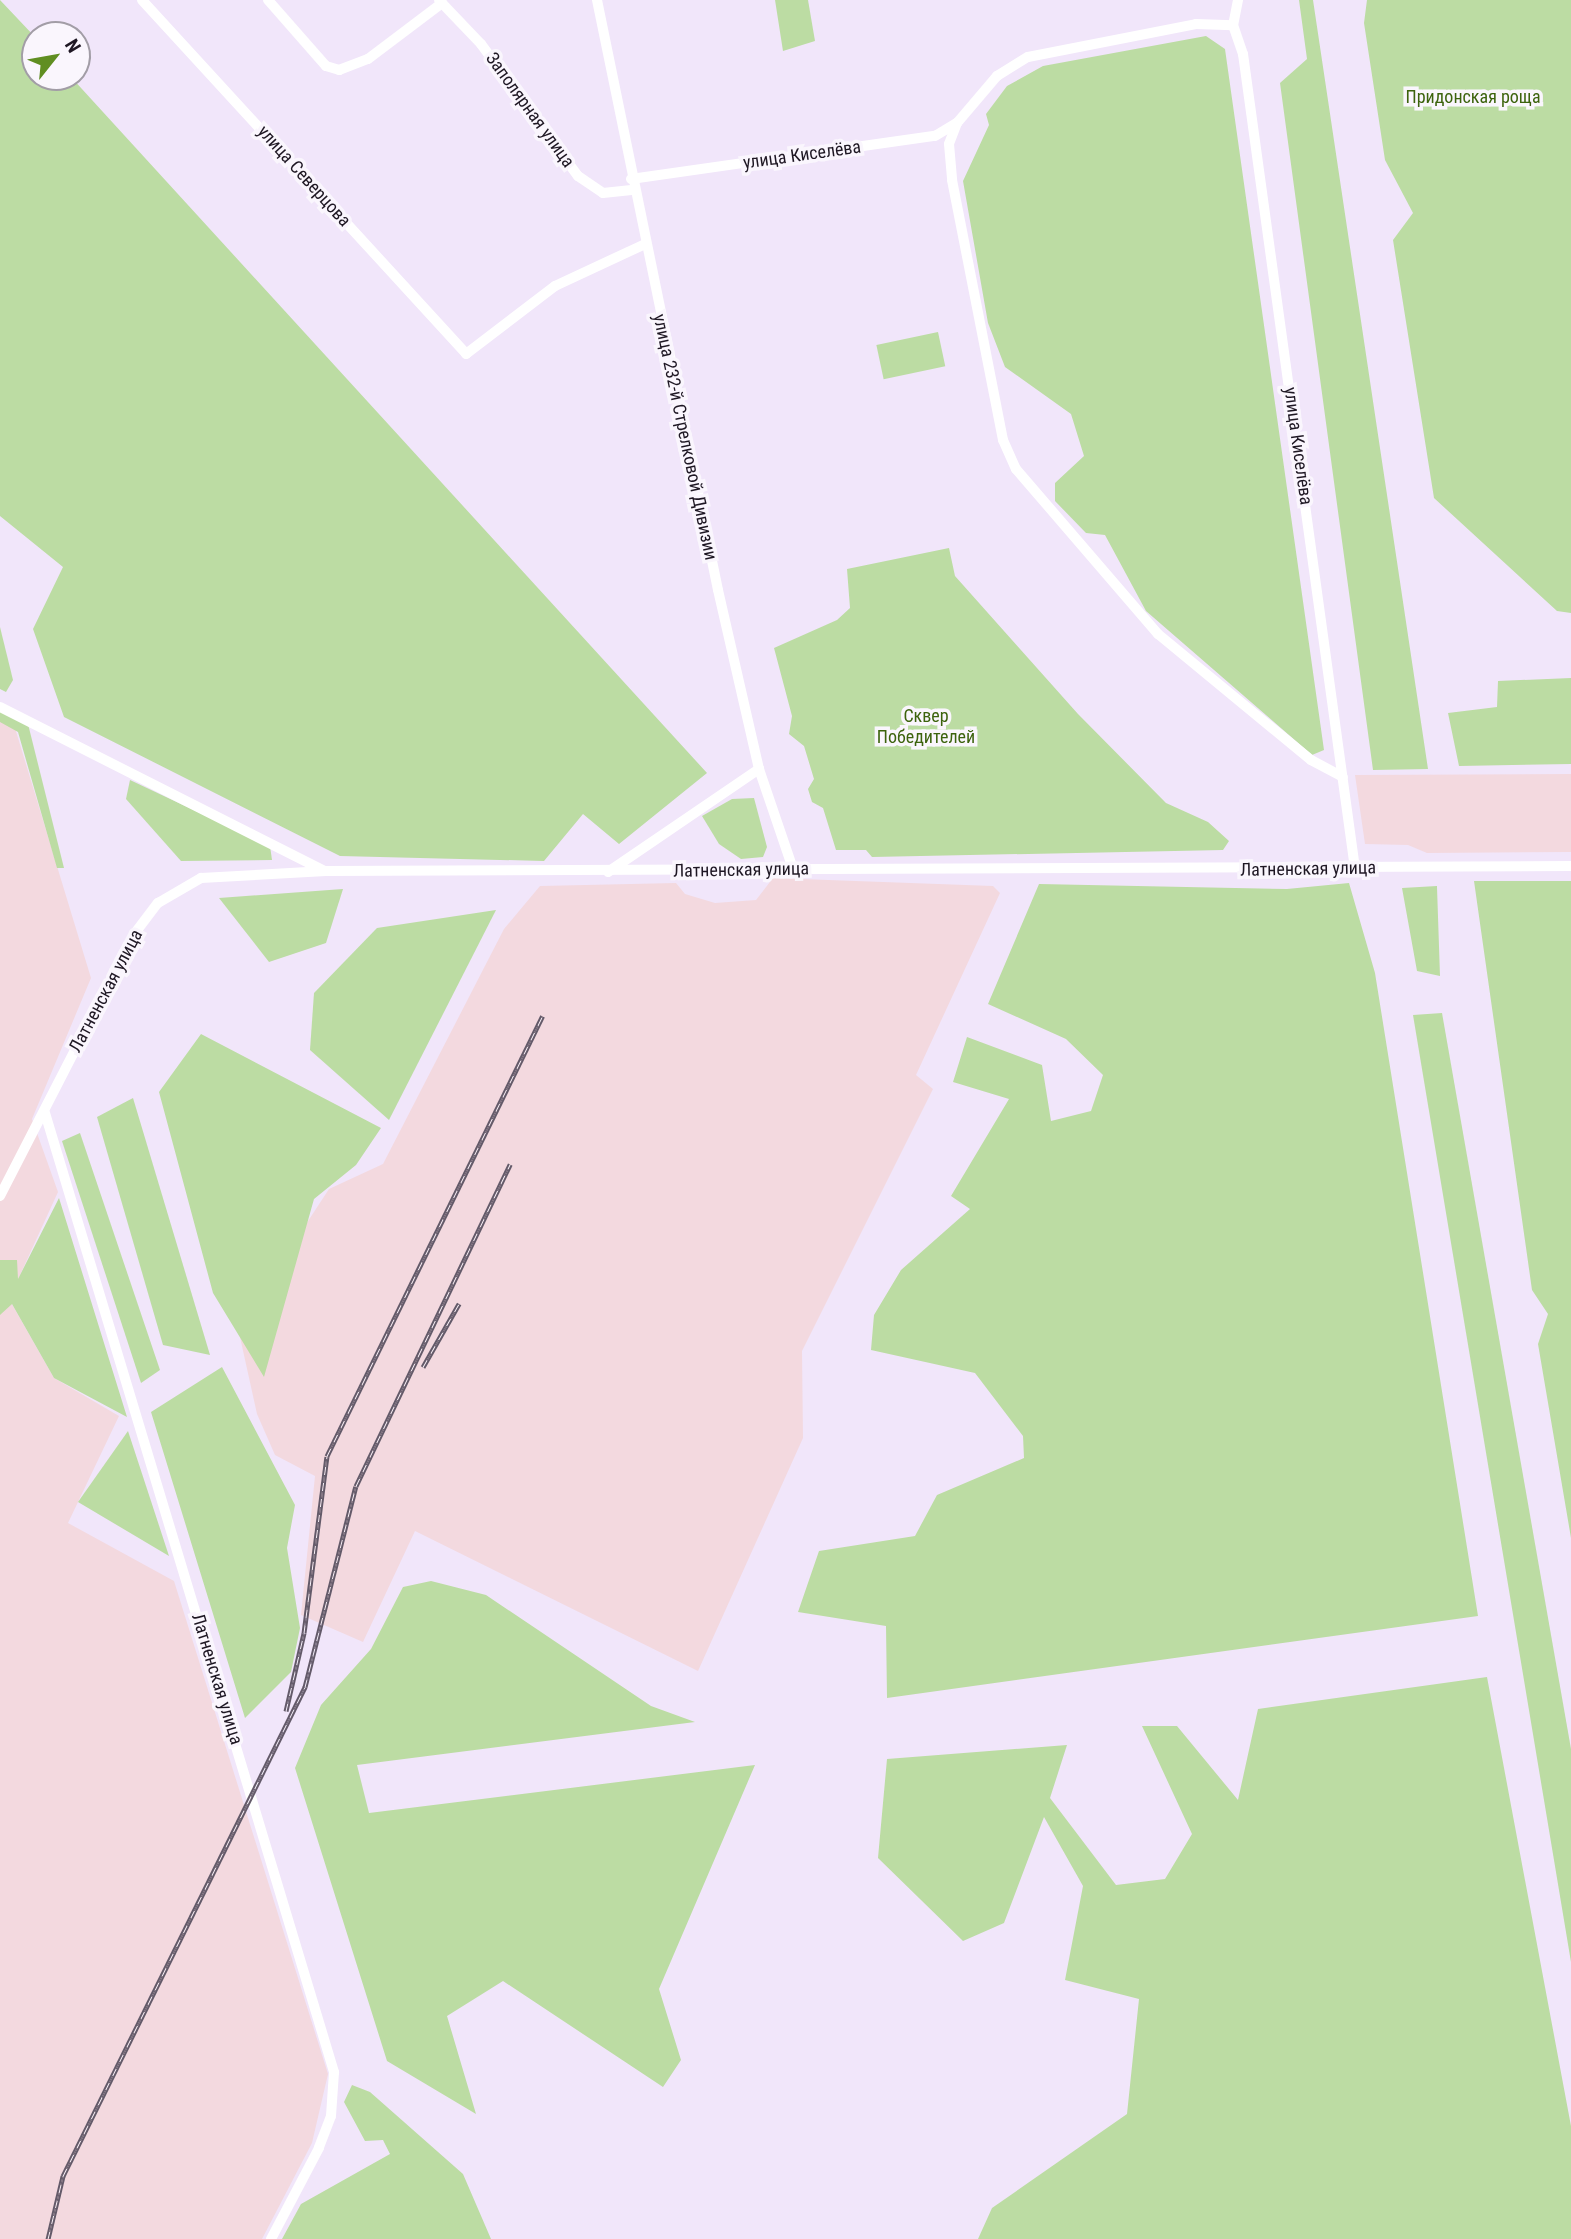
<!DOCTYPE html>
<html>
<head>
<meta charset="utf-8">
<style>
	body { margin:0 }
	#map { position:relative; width:1571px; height:2239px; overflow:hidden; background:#f1e6fa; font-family:"Roboto Condensed",sans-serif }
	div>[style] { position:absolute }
	.industrial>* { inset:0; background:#f3d9df }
	.green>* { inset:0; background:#bcdca3; transform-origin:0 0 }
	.minor>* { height:10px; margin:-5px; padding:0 5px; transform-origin:5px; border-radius:5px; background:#fff }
	.rail>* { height:5px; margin-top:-2.5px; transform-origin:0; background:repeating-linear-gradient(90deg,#faf6fd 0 8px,#635a69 0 16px); box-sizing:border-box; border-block:2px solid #635a69 }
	span { translate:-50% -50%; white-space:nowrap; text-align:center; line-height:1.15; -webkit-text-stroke:7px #faf6fd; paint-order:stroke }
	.park-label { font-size:18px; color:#3c630d }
	.street-label { font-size:18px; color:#1e1723 }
	.north { position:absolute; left:21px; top:21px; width:70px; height:70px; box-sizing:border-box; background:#faf6fd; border:2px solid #a29da6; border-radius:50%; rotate:59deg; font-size:19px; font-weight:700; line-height:28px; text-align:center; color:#1e1723 }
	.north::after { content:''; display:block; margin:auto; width:24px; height:32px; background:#608e22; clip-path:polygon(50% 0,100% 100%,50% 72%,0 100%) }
</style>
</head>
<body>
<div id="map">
	<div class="industrial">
		<i style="clip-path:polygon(0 720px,15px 728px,91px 978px,32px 1119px,58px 1192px,9px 1299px,54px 1378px,119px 1416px,68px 1523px,174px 1581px,328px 2074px,312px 2143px,262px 2239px,0 2239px)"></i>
		<i style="clip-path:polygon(1571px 774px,1571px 852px,1427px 853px,1408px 845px,1365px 844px,1355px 775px)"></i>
		<i style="clip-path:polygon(773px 878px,993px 886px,1000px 893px,916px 1075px,933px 1089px,802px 1351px,803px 1438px,698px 1671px,415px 1531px,363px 1642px,301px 1615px,315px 1476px,275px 1455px,257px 1414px,238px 1328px,329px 1189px,383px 1164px,504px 929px,540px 886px,676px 883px,685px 894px,715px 903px,756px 900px)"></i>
	</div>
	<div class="green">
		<i style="clip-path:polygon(0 0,35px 37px,35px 77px,71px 77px,707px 773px,619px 844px,583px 814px,544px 861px,340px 856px,64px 717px,33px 629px,63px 567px,0 516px)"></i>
		<i style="clip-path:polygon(775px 0,808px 0,815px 41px,783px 51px)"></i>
		<i style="clip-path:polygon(1299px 0,1313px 0,1428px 769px,1373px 770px,1280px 83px,1307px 59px)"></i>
		<i style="clip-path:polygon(1367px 0,1571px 0,1571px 613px,1557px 611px,1434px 498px,1393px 240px,1413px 213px,1385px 160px,1364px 23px)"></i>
		<i style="clip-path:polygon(1206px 36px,1225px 49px,1324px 750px,1312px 755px,1146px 611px,1105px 535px,1086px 533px,1055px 501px,1055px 483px,1084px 456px,1071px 414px,1005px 367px,988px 323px,963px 181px,989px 125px,986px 114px,1007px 86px,1043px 66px)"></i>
		<i style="left:938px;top:332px;width:35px;height:63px;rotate:78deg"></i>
		<i style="clip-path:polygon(949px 548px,955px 576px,1078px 714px,1166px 803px,1208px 822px,1229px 841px,1223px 850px,872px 857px,866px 850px,836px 850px,823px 808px,812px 802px,808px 789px,814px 779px,804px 746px,789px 734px,792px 716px,774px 648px,837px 620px,850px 608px,847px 569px)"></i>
		<i style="clip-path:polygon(0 627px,13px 680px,6px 692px,0 689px)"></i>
		<i style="clip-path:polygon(1571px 678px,1571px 764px,1459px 766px,1448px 713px,1497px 707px,1498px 681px)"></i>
		<i style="clip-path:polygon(0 708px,28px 724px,64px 868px,57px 868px,18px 732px,0 722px)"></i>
		<i style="clip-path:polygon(130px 780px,270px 846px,272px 860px,181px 861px,126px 799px)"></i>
		<i style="clip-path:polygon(754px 798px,767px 847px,763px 857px,741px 859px,719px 844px,702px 816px,732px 799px)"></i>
		<i style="clip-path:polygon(1474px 881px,1571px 881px,1571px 1538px,1538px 1344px,1548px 1314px,1532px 1290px)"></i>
		<i style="clip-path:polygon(1349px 883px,1375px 973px,1478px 1616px,887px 1698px,886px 1626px,798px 1612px,819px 1551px,915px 1536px,937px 1495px,1024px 1458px,1023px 1436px,975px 1373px,871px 1350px,874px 1315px,901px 1270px,970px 1209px,951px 1196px,1009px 1099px,953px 1082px,967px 1037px,1042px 1065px,1051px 1121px,1091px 1111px,1103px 1075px,1066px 1039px,988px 1004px,1039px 884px,1287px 889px)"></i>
		<i style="clip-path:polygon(1437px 886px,1437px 887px,1440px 976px,1417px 971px,1402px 888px)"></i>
		<i style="clip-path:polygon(343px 889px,326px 943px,269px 962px,219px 898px)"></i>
		<i style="clip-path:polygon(496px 910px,389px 1120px,310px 1050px,314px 993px,377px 928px)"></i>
		<i style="clip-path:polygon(1442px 1013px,1571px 1749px,1571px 1962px,1413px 1015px)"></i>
		<i style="clip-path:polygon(201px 1034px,381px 1128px,356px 1165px,314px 1199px,264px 1377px,213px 1293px,159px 1092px)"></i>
		<i style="clip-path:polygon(133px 1098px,210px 1355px,163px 1345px,97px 1117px)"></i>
		<i style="clip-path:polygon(80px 1133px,160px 1370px,141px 1383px,62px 1141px)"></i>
		<i style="clip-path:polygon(59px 1198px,127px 1417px,54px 1378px,12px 1304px,0 1315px,0 1260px,17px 1260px,18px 1279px)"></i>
		<i style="clip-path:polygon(222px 1367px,295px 1505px,287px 1548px,300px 1628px,291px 1672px,245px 1718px,151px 1412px)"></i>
		<i style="clip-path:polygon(128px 1431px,169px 1556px,78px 1502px)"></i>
		<i style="clip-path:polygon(431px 1581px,486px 1595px,651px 1706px,695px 1722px,357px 1765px,369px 1813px,755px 1765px,659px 1989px,681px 2060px,663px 2087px,503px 1981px,447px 2016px,476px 2114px,387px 2061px,295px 1768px,321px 1705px,371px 1649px,403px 1587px)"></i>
		<i style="clip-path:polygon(1487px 1677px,1571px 2126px,1571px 2239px,978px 2239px,992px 2208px,1127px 2114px,1139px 1999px,1065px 1980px,1083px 1886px,1044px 1817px,1004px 1923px,963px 1941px,878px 1858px,887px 1759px,1067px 1745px,1050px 1798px,1116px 1885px,1165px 1879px,1192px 1834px,1142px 1726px,1177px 1726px,1238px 1800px,1258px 1709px)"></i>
		<i style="clip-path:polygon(352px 2085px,370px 2092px,463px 2174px,491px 2239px,282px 2239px,301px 2204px,390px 2154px,383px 2140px,365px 2141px,344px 2102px)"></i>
	</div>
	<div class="minor">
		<i style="left:142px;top:0;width:480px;rotate:47.5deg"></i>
		<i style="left:466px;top:354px;width:112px;rotate:-37.4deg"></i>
		<i style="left:555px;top:286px;width:99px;rotate:-25deg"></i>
		<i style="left:268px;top:0;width:88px;rotate:48.7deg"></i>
		<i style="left:326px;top:66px;width:14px;rotate:17deg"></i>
		<i style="left:339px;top:70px;width:31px;rotate:-21deg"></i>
		<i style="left:368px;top:59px;width:93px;rotate:-37.1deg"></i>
		<i style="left:439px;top:0;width:61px;rotate:46.3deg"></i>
		<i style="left:481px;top:44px;width:164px;rotate:53.7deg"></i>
		<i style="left:578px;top:176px;width:30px;rotate:34deg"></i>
		<i style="left:603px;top:193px;width:31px;rotate:-6deg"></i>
		<i style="left:597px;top:0;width:602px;rotate:78.41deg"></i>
		<i style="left:718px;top:590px;width:184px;rotate:77.1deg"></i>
		<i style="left:759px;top:769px;width:106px;rotate:71.2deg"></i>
		<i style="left:1238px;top:0;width:25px;rotate:101deg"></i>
		<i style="left:1233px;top:25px;width:31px;rotate:71deg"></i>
		<i style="left:1243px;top:54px;width:822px;rotate:82.17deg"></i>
		<i style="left:957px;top:123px;width:22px;rotate:111deg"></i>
		<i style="left:949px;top:144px;width:36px;rotate:85deg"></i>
		<i style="left:952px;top:180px;width:265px;rotate:78.9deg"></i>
		<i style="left:1003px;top:440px;width:32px;rotate:66deg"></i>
		<i style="left:1016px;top:469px;width:218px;rotate:49.3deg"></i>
		<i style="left:1158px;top:634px;width:198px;rotate:39.5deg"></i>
		<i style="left:1311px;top:760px;width:36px;rotate:28deg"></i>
		<i style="left:631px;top:179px;width:307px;rotate:-8.1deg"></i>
		<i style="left:935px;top:136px;width:26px;rotate:-31deg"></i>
		<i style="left:957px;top:123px;width:62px;rotate:-49.6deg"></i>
		<i style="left:997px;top:76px;width:36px;rotate:-32deg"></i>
		<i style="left:1028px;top:57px;width:171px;rotate:-11.1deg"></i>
		<i style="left:1196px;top:24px;width:37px;rotate:2deg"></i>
		<i style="left:0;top:707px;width:362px;rotate:26.8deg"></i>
		<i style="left:608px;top:872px;width:183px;rotate:-34.3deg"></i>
		<i style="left:45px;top:1113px;width:1002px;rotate:73.23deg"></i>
		<i style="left:334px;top:2072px;width:44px;rotate:93.9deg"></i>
		<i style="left:331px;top:2116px;width:34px;rotate:111deg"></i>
		<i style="left:319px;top:2148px;width:103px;rotate:117.8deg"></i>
		<i style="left:0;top:1196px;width:296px;rotate:-62.8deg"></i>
		<i style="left:135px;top:933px;width:38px;rotate:-53deg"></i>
		<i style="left:158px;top:903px;width:50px;rotate:-30.2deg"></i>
		<i style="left:201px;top:878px;width:125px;rotate:-3.2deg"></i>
		<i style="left:326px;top:871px;width:1245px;rotate:-0.23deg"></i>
	</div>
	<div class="rail">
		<i style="left:423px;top:1367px;width:73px;rotate:-60.3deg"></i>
		<i style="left:286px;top:1711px;width:80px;rotate:-77deg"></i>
		<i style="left:304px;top:1633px;width:178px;rotate:-82.6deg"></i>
		<i style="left:327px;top:1456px;width:490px;rotate:-63.9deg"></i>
		<i style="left:48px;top:2239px;width:65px;rotate:-76.6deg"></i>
		<i style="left:63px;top:2176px;width:546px;rotate:-63.67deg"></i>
		<i style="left:305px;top:1687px;width:207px;rotate:-75.8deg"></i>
		<i style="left:356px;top:1486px;width:357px;rotate:-64.4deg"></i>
	</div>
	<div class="park-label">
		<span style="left:1473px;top:97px">Придонская роща</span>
		<span style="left:926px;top:727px">Сквер<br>Победителей</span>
	</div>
	<div class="street-label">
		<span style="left:530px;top:110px;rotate:54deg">Заполярная улица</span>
		<span style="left:802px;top:155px;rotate:-8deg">улица Киселёва</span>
		<span style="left:304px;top:176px;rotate:48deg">улица Северцова</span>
		<span style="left:685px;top:437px;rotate:78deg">улица 232-й Стрелковой Дивизии</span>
		<span style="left:1298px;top:446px;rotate:82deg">улица Киселёва</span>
		<span style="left:1308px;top:869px;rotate:-1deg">Латненская улица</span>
		<span style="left:741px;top:870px;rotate:-1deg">Латненская улица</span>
		<span style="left:106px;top:991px;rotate:-62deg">Латненская улица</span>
		<span style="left:217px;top:1679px;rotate:73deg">Латненская улица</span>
	</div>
	<div class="north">N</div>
</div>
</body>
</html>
